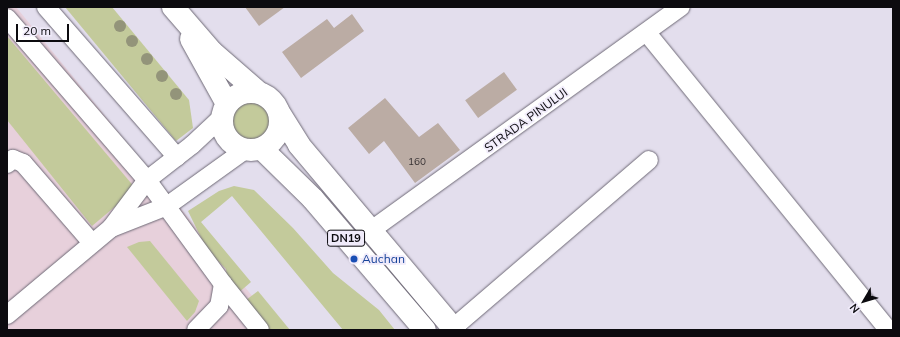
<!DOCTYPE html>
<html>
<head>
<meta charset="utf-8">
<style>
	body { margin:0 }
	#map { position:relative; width:900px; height:337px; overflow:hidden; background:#e3deed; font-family:Mulish,sans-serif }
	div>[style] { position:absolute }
	.commercial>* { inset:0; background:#e7d0db }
	.green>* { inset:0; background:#c3ca9b }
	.round { border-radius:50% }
	.building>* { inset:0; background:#bbaca4; transform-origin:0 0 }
	.roads { filter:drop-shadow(0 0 1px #6e6976) drop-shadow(0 0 1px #6e6976) }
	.minor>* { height:18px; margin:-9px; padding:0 9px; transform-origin:9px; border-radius:9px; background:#fff }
	.major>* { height:22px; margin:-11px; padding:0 11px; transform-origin:11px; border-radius:11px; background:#fff }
	.major>.ring { margin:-11px; padding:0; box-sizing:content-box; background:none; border:22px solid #fff; border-radius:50% }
	.trees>* { width:12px; height:12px; margin:-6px; border-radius:50%; background:#93947a }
	.dots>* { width:11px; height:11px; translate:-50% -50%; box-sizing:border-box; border:2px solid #f0ebfa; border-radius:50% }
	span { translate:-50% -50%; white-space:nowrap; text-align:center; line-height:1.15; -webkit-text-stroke:3.5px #f0ebfa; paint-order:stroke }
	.number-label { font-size:10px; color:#383334 }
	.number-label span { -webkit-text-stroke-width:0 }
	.shield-label span { padding:1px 3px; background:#f0ebfa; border:1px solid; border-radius:3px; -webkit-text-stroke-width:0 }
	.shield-label { font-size:11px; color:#0c0b0f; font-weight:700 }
	.street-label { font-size:12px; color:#0c0b0f }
	.transit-label { font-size:12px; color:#164399 }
	.left { translate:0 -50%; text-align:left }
	.frame { position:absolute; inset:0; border:8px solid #0c0b0f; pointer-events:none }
	.north { position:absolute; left:844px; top:281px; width:40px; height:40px; -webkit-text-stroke:3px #f0ebfa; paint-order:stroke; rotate:232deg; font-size:11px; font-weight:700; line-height:16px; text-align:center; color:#0c0b0f }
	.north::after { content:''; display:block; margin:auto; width:14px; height:18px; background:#0c0b0f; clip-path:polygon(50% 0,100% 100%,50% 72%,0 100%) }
	.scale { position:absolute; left:16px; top:24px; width:53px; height:18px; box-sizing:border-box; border:2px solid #0c0b0f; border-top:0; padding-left:5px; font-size:12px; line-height:14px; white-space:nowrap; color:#0c0b0f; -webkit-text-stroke:3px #f0ebfa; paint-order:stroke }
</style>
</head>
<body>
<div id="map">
	<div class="commercial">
		<i style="clip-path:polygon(7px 7px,16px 7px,280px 330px,7px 330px)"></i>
	</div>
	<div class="green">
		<i style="clip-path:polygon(65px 7px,112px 7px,189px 100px,193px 128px,176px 141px)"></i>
		<i style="clip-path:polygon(7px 36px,136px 189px,92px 226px,7px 120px)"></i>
		<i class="round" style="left:228px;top:98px;width:46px;height:46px"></i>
		<i style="clip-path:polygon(234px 186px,254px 190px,293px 228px,333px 273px,379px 310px,395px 330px,343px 330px,232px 196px,201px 222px,251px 282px,237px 294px,227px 280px,226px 269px,207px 250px,188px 211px,219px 191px)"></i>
		<i style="clip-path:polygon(150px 241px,199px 301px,195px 312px,187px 321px,127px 247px,139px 242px)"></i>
		<i style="clip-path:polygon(258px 291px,290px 330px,264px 330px,242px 303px)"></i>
	</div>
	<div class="building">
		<i style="clip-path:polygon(245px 7px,285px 7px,259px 26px)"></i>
		<i style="clip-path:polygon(352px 14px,364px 31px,301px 78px,282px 52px,327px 19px,334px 28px)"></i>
		<i style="left:504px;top:72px;width:22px;height:48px;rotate:54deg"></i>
		<i style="clip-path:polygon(385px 98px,419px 137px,438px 123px,460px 150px,415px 183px,384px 141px,369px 154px,348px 128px)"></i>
	</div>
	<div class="roads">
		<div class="minor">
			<i style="left:46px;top:7px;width:199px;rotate:48.9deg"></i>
			<i style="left:7px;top:18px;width:214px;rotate:49.2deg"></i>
			<i style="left:147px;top:180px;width:129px;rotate:53.8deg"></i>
			<i style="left:223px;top:284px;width:22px;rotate:100deg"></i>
			<i style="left:219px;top:306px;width:33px;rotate:134deg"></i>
			<i style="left:647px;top:33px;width:382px;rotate:50.9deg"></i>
			<i style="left:7px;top:164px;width:8px;rotate:-40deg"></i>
			<i style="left:13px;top:159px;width:11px;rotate:22deg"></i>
			<i style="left:23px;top:163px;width:106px;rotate:49.2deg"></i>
			<i style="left:111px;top:228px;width:60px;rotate:-21.4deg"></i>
			<i style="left:167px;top:206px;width:96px;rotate:-35.7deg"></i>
			<i style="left:370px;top:231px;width:383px;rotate:-35.8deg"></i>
			<i style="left:223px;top:284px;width:59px;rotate:51.2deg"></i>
			<i style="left:7px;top:315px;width:136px;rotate:-39.9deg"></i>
			<i style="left:111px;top:228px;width:60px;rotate:-53.1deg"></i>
			<i style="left:147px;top:180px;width:57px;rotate:-37.9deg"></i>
			<i style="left:192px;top:145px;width:41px;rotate:-43deg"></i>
			<i style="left:453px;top:328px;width:258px;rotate:-40.6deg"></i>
		</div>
		<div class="major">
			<i style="left:173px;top:7px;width:60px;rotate:49.1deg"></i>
			<i style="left:212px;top:52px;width:61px;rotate:41deg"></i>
			<i style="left:191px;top:39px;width:74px;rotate:61deg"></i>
			<i class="ring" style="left:222px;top:92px;width:36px;height:36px"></i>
			<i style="left:280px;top:114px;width:36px;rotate:58deg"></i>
			<i style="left:299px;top:145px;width:242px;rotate:49.9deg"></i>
			<i style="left:262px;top:149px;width:71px;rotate:44.4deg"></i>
			<i style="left:313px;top:199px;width:172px;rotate:49.5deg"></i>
		</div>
	</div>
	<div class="trees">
		<i style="left:120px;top:26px"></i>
		<i style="left:132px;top:41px"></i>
		<i style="left:147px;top:59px"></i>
		<i style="left:162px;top:76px"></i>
		<i style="left:176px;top:94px"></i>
	</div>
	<div class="dots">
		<i style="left:354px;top:259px;background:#1a4fb4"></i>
	</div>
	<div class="number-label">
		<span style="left:417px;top:162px">160</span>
	</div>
	<div class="shield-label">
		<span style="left:346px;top:238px">DN19</span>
	</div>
	<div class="street-label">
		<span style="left:526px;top:120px;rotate:-36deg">STRADA PINULUI</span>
	</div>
	<div class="transit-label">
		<span class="left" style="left:362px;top:259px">Auchan</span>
	</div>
	<div class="frame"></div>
	<div class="north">N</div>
	<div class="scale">20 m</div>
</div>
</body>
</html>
